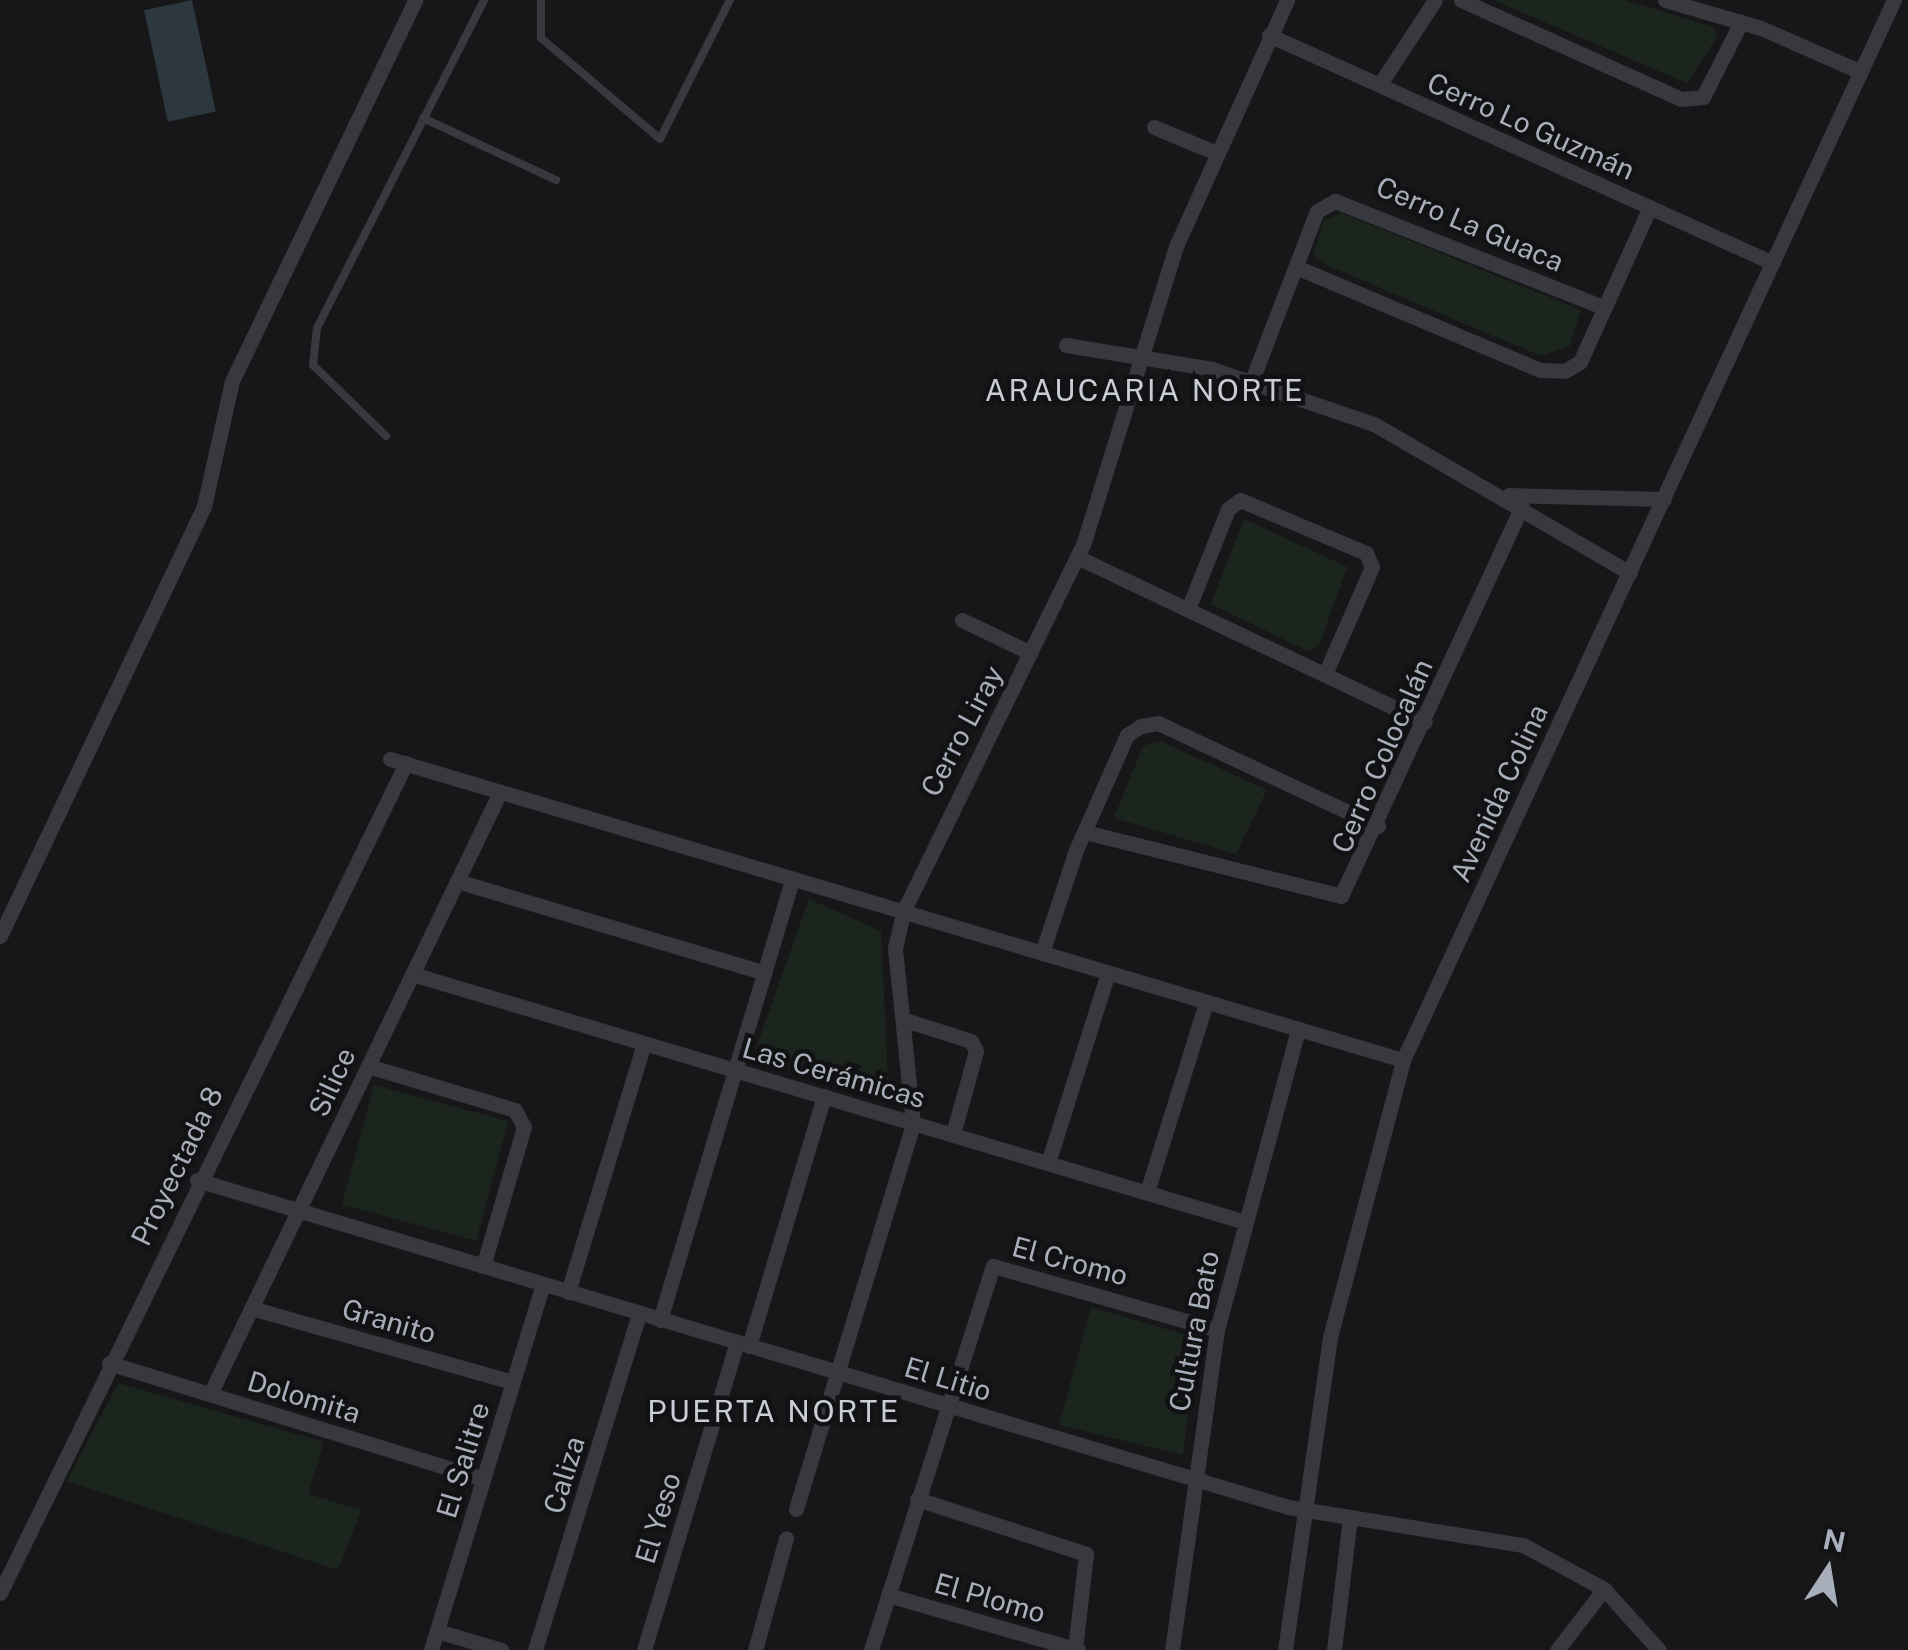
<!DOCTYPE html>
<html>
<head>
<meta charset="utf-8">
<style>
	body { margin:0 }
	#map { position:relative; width:1908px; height:1650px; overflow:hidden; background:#171719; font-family:"Public Sans",sans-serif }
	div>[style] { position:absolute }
	.green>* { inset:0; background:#1c251d; transform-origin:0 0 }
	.water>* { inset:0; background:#2c373e; transform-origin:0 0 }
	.service>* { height:8px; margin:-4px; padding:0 4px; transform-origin:4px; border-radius:4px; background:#38393f }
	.minor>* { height:15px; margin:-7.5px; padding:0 7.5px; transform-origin:7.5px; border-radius:7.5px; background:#38393f }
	span { translate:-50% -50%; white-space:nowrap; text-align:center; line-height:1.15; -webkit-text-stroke:9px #121214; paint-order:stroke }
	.street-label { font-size:28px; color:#a8afba }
	.neighbourhood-label { font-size:30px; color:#c9ced6; letter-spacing:2.5px }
	.north { position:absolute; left:1778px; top:1520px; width:100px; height:100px; -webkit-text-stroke:8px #121214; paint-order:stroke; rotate:12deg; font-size:28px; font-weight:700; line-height:40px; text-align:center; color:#a8afba }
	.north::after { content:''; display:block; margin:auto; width:35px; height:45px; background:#a8afba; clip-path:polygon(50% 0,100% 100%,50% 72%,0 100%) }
</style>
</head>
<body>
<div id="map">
	<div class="green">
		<i style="clip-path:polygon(1493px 0,1625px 0,1713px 27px,1717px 37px,1687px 83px)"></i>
		<i style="clip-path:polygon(1342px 213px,1581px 310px,1569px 347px,1541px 356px,1324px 264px,1313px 254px,1324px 220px)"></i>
		<i style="clip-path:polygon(1244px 519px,1347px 567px,1319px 646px,1308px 651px,1211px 604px)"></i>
		<i style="clip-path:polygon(1160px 741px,1267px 790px,1236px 854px,1114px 818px,1143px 746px)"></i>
		<i style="clip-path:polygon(809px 899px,881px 931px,889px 1102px,754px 1054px)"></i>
		<i style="left:374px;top:1085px;width:139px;height:124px;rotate:15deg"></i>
		<i style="clip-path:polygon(1091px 1307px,1197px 1338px,1183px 1455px,1059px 1425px)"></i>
		<i style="clip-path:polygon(118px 1383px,324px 1442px,308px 1494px,361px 1510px,338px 1570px,67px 1481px)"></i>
	</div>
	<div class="water">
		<i style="left:192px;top:0;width:114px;height:49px;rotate:78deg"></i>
	</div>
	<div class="service">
		<i style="left:541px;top:0;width:38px;rotate:90deg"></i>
		<i style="left:541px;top:38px;width:156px;rotate:40.3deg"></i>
		<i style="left:660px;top:139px;width:156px;rotate:-63.3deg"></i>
		<i style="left:423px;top:118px;width:147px;rotate:25deg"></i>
		<i style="left:386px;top:436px;width:102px;rotate:-135.8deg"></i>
		<i style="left:313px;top:365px;width:37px;rotate:-84deg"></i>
		<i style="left:317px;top:328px;width:368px;rotate:-63deg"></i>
	</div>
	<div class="minor">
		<i style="left:1461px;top:0;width:241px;rotate:24.2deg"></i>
		<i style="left:1681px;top:99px;width:22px;rotate:-5deg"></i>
		<i style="left:1703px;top:97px;width:84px;rotate:-63.1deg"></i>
		<i style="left:1665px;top:0;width:100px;rotate:16.3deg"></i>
		<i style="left:1761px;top:28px;width:109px;rotate:23.7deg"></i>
		<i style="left:1269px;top:35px;width:553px;rotate:24.34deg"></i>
		<i style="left:1380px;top:84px;width:100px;rotate:-56.8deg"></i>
		<i style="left:1154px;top:127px;width:65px;rotate:22.6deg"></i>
		<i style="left:1296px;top:267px;width:265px;rotate:22.9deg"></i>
		<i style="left:1540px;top:370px;width:25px;rotate:2deg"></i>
		<i style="left:1565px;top:371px;width:17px;rotate:-31deg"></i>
		<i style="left:1580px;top:362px;width:170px;rotate:-65.7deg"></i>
		<i style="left:1066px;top:345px;width:148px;rotate:9.3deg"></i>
		<i style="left:1212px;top:369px;width:171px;rotate:18.8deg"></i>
		<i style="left:1374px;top:424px;width:296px;rotate:30.2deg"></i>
		<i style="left:1252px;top:380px;width:181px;rotate:-69deg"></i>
		<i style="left:1317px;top:211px;width:21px;rotate:-29deg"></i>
		<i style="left:1335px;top:201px;width:290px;rotate:21.6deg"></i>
		<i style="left:1509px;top:495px;width:155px;rotate:1.5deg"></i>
		<i style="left:1077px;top:557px;width:385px;rotate:25.4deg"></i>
		<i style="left:1188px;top:609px;width:108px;rotate:-68.2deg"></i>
		<i style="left:1228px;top:509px;width:15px;rotate:-37deg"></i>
		<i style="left:1240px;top:500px;width:137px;rotate:22.8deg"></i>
		<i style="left:1366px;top:553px;width:15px;rotate:67deg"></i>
		<i style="left:1372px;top:567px;width:117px;rotate:113.7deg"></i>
		<i style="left:962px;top:620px;width:76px;rotate:25.6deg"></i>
		<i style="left:390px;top:759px;width:1057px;rotate:16.55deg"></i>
		<i style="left:1089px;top:833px;width:260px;rotate:14deg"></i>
		<i style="left:1341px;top:896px;width:430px;rotate:-65.1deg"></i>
		<i style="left:457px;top:881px;width:321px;rotate:16.6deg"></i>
		<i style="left:0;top:936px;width:476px;rotate:-64.6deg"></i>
		<i style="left:204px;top:506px;width:128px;rotate:-77.4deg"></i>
		<i style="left:232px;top:381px;width:423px;rotate:-64.3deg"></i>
		<i style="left:1042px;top:953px;width:108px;rotate:-71.7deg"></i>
		<i style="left:1076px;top:850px;width:126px;rotate:-66.1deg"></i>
		<i style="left:1127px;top:735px;width:17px;rotate:-33deg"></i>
		<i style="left:1141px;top:726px;width:17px;rotate:-10deg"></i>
		<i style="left:1158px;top:723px;width:243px;rotate:25.1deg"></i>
		<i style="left:412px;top:974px;width:866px;rotate:16.57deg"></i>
		<i style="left:905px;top:1020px;width:69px;rotate:17.7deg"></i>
		<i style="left:971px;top:1041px;width:11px;rotate:63deg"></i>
		<i style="left:976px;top:1051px;width:86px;rotate:105.5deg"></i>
		<i style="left:368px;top:1066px;width:153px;rotate:16.7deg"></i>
		<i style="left:515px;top:1110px;width:19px;rotate:62deg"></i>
		<i style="left:524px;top:1127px;width:145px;rotate:106.4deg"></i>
		<i style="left:1048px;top:1163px;width:199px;rotate:-72.5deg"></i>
		<i style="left:197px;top:1180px;width:1139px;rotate:16.68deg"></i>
		<i style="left:1288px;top:1507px;width:238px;rotate:9.2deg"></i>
		<i style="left:1523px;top:1545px;width:92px;rotate:28.5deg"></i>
		<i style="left:1604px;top:1589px;width:82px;rotate:48deg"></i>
		<i style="left:1147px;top:1192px;width:199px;rotate:-72.7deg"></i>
		<i style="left:568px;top:1292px;width:260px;rotate:-73deg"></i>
		<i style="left:251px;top:1308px;width:272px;rotate:15.8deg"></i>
		<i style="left:660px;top:1320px;width:460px;rotate:-73.3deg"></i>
		<i style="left:749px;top:1346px;width:261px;rotate:-73.3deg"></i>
		<i style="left:109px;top:1363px;width:392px;rotate:17.2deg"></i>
		<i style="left:210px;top:1394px;width:668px;rotate:-64.28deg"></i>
		<i style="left:917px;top:1499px;width:178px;rotate:18deg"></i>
		<i style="left:1086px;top:1554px;width:96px;rotate:96.6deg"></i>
		<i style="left:796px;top:1509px;width:403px;rotate:-73.1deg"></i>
		<i style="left:913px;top:1123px;width:176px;rotate:-95.9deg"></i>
		<i style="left:895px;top:948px;width:37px;rotate:-77deg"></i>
		<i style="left:903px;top:912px;width:409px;rotate:-63.9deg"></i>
		<i style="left:1083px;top:545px;width:315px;rotate:-72.7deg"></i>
		<i style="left:1177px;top:244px;width:268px;rotate:-65.7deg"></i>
		<i style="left:0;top:1593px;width:924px;rotate:-63.93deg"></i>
		<i style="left:888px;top:1595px;width:198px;rotate:16.1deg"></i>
		<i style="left:437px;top:1631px;width:67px;rotate:16.5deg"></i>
		<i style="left:431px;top:1650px;width:383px;rotate:-73deg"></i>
		<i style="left:535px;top:1650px;width:353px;rotate:-72.8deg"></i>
		<i style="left:644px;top:1650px;width:322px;rotate:-73.2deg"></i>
		<i style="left:755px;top:1650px;width:116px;rotate:-74.5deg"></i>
		<i style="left:871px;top:1650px;width:403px;rotate:-72.4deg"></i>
		<i style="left:993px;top:1266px;width:233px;rotate:15.9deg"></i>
		<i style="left:1172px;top:1650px;width:323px;rotate:-82deg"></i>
		<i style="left:1217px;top:1330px;width:312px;rotate:-74.9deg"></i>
		<i style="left:1285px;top:1650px;width:316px;rotate:-81.8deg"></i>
		<i style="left:1330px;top:1337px;width:286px;rotate:-75.2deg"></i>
		<i style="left:1403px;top:1060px;width:1168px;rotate:-65.15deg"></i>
		<i style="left:1334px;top:1650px;width:133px;rotate:-83.1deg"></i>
		<i style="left:1557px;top:1650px;width:77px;rotate:-52.4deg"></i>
	</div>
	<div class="street-label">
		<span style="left:1531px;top:126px;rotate:24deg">Cerro Lo Guzmán</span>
		<span style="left:1470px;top:224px;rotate:23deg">Cerro La Guaca</span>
		<span style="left:962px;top:731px;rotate:-62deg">Cerro Liray</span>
		<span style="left:1382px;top:756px;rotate:-66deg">Cerro Colocalán</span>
		<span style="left:1499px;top:793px;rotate:-65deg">Avenida Colina</span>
		<span style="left:834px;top:1073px;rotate:16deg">Las Cerámicas</span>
		<span style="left:332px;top:1082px;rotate:-65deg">Silice</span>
		<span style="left:177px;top:1166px;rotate:-64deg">Proyectada 8</span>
		<span style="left:1070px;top:1261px;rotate:15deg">El Cromo</span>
		<span style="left:389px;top:1321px;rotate:16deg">Granito</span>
		<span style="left:1194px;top:1331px;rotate:-79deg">Cultura Bato</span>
		<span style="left:948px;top:1379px;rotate:17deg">El Litio</span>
		<span style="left:304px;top:1397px;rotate:17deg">Dolomita</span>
		<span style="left:463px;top:1460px;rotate:-73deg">El Salitre</span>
		<span style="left:564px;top:1475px;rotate:-73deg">Caliza</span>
		<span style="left:658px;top:1518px;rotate:-73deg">El Yeso</span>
		<span style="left:990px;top:1598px;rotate:16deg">El Plomo</span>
	</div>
	<div class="neighbourhood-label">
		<span style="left:1145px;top:390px">ARAUCARIA NORTE</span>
		<span style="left:774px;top:1411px">PUERTA NORTE</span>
	</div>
	<div class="north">N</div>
</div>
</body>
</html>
